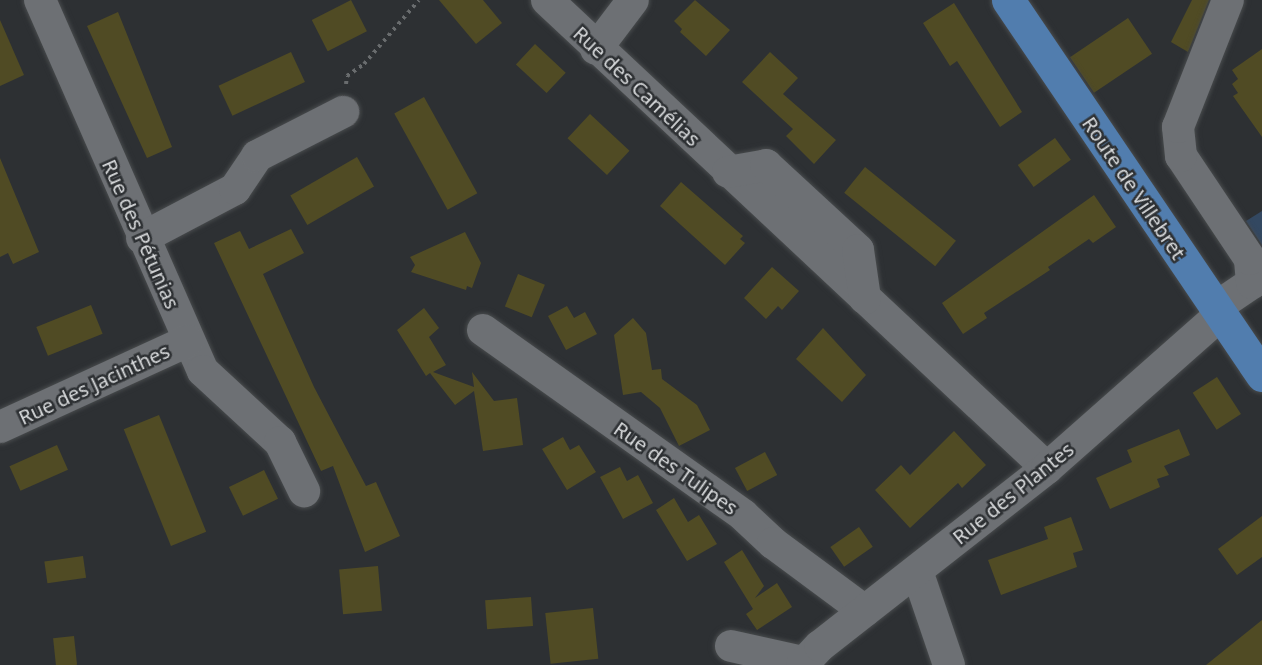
<!DOCTYPE html>
<html>
<head>
<meta charset="utf-8">
<style>
	body { margin:0 }
	#map { position:relative; width:1262px; height:665px; overflow:hidden; background:#2d3033; font-family:"Noto Sans",sans-serif }
	div>[style] { position:absolute }
	.green>* { inset:0; background:#334861 }
	.building>* { inset:0; background:#504b24; transform-origin:0 0 }
	.path>* { height:4px; margin-top:-2px; transform-origin:0; background:repeating-linear-gradient(90deg,#696c6e 0 3px,transparent 0 7.5px) }
	.roads { filter:drop-shadow(0 0 2px #484b4d) drop-shadow(0 0 2px #484b4d) }
	.minor>* { height:32px; margin:-16px; padding:0 16px; transform-origin:16px; border-radius:16px; background:#6d7074 }
	.major>* { height:33px; margin:-16.5px; padding:0 16.5px; transform-origin:16.5px; border-radius:16.5px; background:#517dae }
	span { translate:-50% -50%; white-space:nowrap; text-align:center; line-height:1.15; -webkit-text-stroke:5px #2d3033; paint-order:stroke }
	.street-label { font-size:20px; color:#d9dbdd }
</style>
</head>
<body>
<div id="map">
	<div class="green">
		<i style="clip-path:polygon(1262px 211px,1262px 245px,1246px 221px)"></i>
	</div>
	<div class="building">
		<i style="left:351px;top:0;width:35px;height:44px;rotate:63deg"></i>
		<i style="clip-path:polygon(439px 0,483px 0,502px 23px,476px 44px)"></i>
		<i style="clip-path:polygon(695px 0,730px 30px,706px 56px,680px 32px,682px 29px,674px 21px)"></i>
		<i style="clip-path:polygon(1192px 0,1209px 0,1188px 52px,1171px 42px)"></i>
		<i style="clip-path:polygon(954px 3px,1022px 112px,1000px 127px,957px 61px,950px 66px,923px 23px)"></i>
		<i style="clip-path:polygon(118px 12px,172px 147px,147px 158px,87px 26px)"></i>
		<i style="left:1128px;top:18px;width:43px;height:70px;rotate:56deg"></i>
		<i style="clip-path:polygon(0 20px,24px 75px,0 86px)"></i>
		<i style="left:535px;top:44px;width:42px;height:28px;rotate:43deg"></i>
		<i style="clip-path:polygon(1262px 49px,1262px 137px,1233px 96px,1238px 93px,1232px 84px,1238px 79px,1232px 70px)"></i>
		<i style="left:291px;top:52px;width:33px;height:80px;rotate:65deg"></i>
		<i style="clip-path:polygon(770px 52px,798px 78px,783px 94px,836px 140px,814px 164px,786px 136px,793px 129px,742px 82px)"></i>
		<i style="left:424px;top:97px;width:110px;height:34px;rotate:61deg"></i>
		<i style="left:590px;top:114px;width:54px;height:33px;rotate:43deg"></i>
		<i style="left:1055px;top:138px;width:27px;height:46px;rotate:54deg"></i>
		<i style="left:357px;top:157px;width:34px;height:77px;rotate:60deg"></i>
		<i style="clip-path:polygon(0 158px,39px 252px,13px 264px,8px 253px,0 257px)"></i>
		<i style="left:865px;top:167px;width:117px;height:33px;rotate:39deg"></i>
		<i style="clip-path:polygon(681px 182px,743px 236px,740px 239px,745px 243px,725px 265px,660px 206px)"></i>
		<i style="clip-path:polygon(1094px 195px,1116px 227px,1093px 243px,1089px 239px,1048px 267px,1050px 270px,984px 313px,987px 318px,963px 334px,942px 303px)"></i>
		<i style="clip-path:polygon(291px 229px,304px 253px,263px 274px,314px 387px,366px 486px,376px 482px,400px 536px,365px 552px,333px 466px,321px 471px,214px 243px,240px 231px,249px 249px)"></i>
		<i style="clip-path:polygon(465px 232px,481px 263px,472px 288px,467px 286px,466px 290px,411px 272px,415px 265px,410px 257px)"></i>
		<i style="clip-path:polygon(772px 267px,799px 291px,782px 310px,778px 306px,766px 319px,744px 298px)"></i>
		<i style="left:518px;top:274px;width:29px;height:35px;rotate:22deg"></i>
		<i style="left:91px;top:305px;width:31px;height:59px;rotate:68deg"></i>
		<i style="clip-path:polygon(567px 306px,574px 318px,585px 312px,597px 334px,566px 350px,548px 316px)"></i>
		<i style="clip-path:polygon(424px 308px,439px 328px,429px 337px,446px 365px,433px 372px,474px 387px,472px 372px,494px 401px,517px 398px,523px 445px,483px 451px,474px 391px,455px 405px,430px 373px,426px 376px,397px 330px)"></i>
		<i style="clip-path:polygon(633px 318px,646px 333px,652px 370px,661px 369px,662px 379px,697px 405px,710px 430px,679px 446px,660px 408px,641px 392px,623px 395px,614px 335px)"></i>
		<i style="clip-path:polygon(823px 328px,866px 375px,842px 402px,796px 359px)"></i>
		<i style="left:1217px;top:377px;width:44px;height:29px;rotate:57deg"></i>
		<i style="left:159px;top:415px;width:126px;height:38px;rotate:68deg"></i>
		<i style="clip-path:polygon(1179px 429px,1190px 455px,1164px 466px,1169px 475px,1157px 479px,1160px 487px,1110px 509px,1096px 478px,1132px 462px,1127px 450px)"></i>
		<i style="clip-path:polygon(954px 431px,986px 465px,962px 488px,958px 483px,910px 528px,875px 490px,901px 465px,910px 475px)"></i>
		<i style="clip-path:polygon(563px 437px,570px 450px,579px 445px,596px 472px,567px 490px,542px 449px)"></i>
		<i style="left:57px;top:445px;width:27px;height:52px;rotate:66deg"></i>
		<i style="left:765px;top:452px;width:26px;height:34px;rotate:62deg"></i>
		<i style="clip-path:polygon(620px 467px,627px 481px,638px 475px,653px 503px,623px 519px,600px 477px)"></i>
		<i style="left:264px;top:470px;width:32px;height:39px;rotate:64deg"></i>
		<i style="clip-path:polygon(674px 498px,688px 522px,699px 515px,717px 544px,687px 561px,656px 510px)"></i>
		<i style="clip-path:polygon(1262px 516px,1262px 557px,1237px 575px,1218px 549px)"></i>
		<i style="clip-path:polygon(1071px 517px,1083px 550px,1073px 553px,1077px 567px,1001px 595px,988px 560px,1048px 539px,1044px 527px)"></i>
		<i style="left:859px;top:527px;width:24px;height:35px;rotate:55deg"></i>
		<i style="clip-path:polygon(742px 550px,764px 586px,755px 598px,777px 583px,792px 607px,757px 630px,746px 614px,753px 609px,724px 562px)"></i>
		<i style="left:83px;top:556px;width:22px;height:39px;rotate:82deg"></i>
		<i style="left:378px;top:566px;width:45px;height:39px;rotate:85deg"></i>
		<i style="left:531px;top:597px;width:29px;height:46px;rotate:86deg"></i>
		<i style="left:593px;top:608px;width:51px;height:48px;rotate:84deg"></i>
		<i style="clip-path:polygon(1262px 620px,1262px 665px,1206px 665px)"></i>
		<i style="left:74px;top:636px;width:29px;height:21px;rotate:84deg"></i>
	</div>
	<div class="path">
		<i style="left:346px;top:84px;width:8px;rotate:-83deg"></i>
		<i style="left:347px;top:76px;width:21px;rotate:-35deg"></i>
		<i style="left:364px;top:64px;width:84px;rotate:-49.3deg"></i>
	</div>
	<div class="roads">
		<div class="minor">
			<i style="left:40px;top:0;width:405px;rotate:66.3deg"></i>
			<i style="left:203px;top:371px;width:105px;rotate:42.7deg"></i>
			<i style="left:280px;top:442px;width:55px;rotate:63.9deg"></i>
			<i style="left:547px;top:0;width:685px;rotate:43.11deg"></i>
			<i style="left:596px;top:49px;width:61px;rotate:-52.9deg"></i>
			<i style="left:728px;top:172px;width:39px;rotate:-10deg"></i>
			<i style="left:766px;top:165px;width:125px;rotate:42.7deg"></i>
			<i style="left:858px;top:250px;width:49px;rotate:81.7deg"></i>
			<i style="left:142px;top:238px;width:105px;rotate:-27.8deg"></i>
			<i style="left:235px;top:189px;width:40px;rotate:-56deg"></i>
			<i style="left:257px;top:156px;width:97px;rotate:-27.1deg"></i>
			<i style="left:1215px;top:308px;width:45px;rotate:-34deg"></i>
			<i style="left:1252px;top:283px;width:24px;rotate:-95deg"></i>
			<i style="left:1250px;top:259px;width:124px;rotate:-123.8deg"></i>
			<i style="left:1181px;top:156px;width:29px;rotate:-96deg"></i>
			<i style="left:1178px;top:127px;width:136px;rotate:-68.5deg"></i>
			<i style="left:483px;top:330px;width:319px;rotate:35.4deg"></i>
			<i style="left:743px;top:515px;width:41px;rotate:43deg"></i>
			<i style="left:773px;top:543px;width:114px;rotate:36.5deg"></i>
			<i style="left:0;top:427px;width:207px;rotate:-24.6deg"></i>
			<i style="left:917px;top:571px;width:99px;rotate:71.2deg"></i>
			<i style="left:731px;top:646px;width:74px;rotate:12.5deg"></i>
			<i style="left:802px;top:665px;width:26px;rotate:-47deg"></i>
			<i style="left:820px;top:646px;width:288px;rotate:-38.1deg"></i>
			<i style="left:1047px;top:468px;width:231px;rotate:-41.5deg"></i>
		</div>
		<div class="major">
			<i style="left:1008px;top:0;width:453px;rotate:55.9deg"></i>
		</div>
	</div>
	<div class="street-label">
		<span style="left:637px;top:86px;rotate:43deg">Rue des Camélias</span>
		<span style="left:1134px;top:188px;rotate:56deg">Route de Villebret</span>
		<span style="left:141px;top:234px;rotate:66deg">Rue des Pétunias</span>
		<span style="left:94px;top:384px;rotate:-25deg">Rue des Jacinthes</span>
		<span style="left:676px;top:468px;rotate:35deg">Rue des Tulipes</span>
		<span style="left:1013px;top:493px;rotate:-39deg">Rue des Plantes</span>
	</div>
</div>
</body>
</html>
